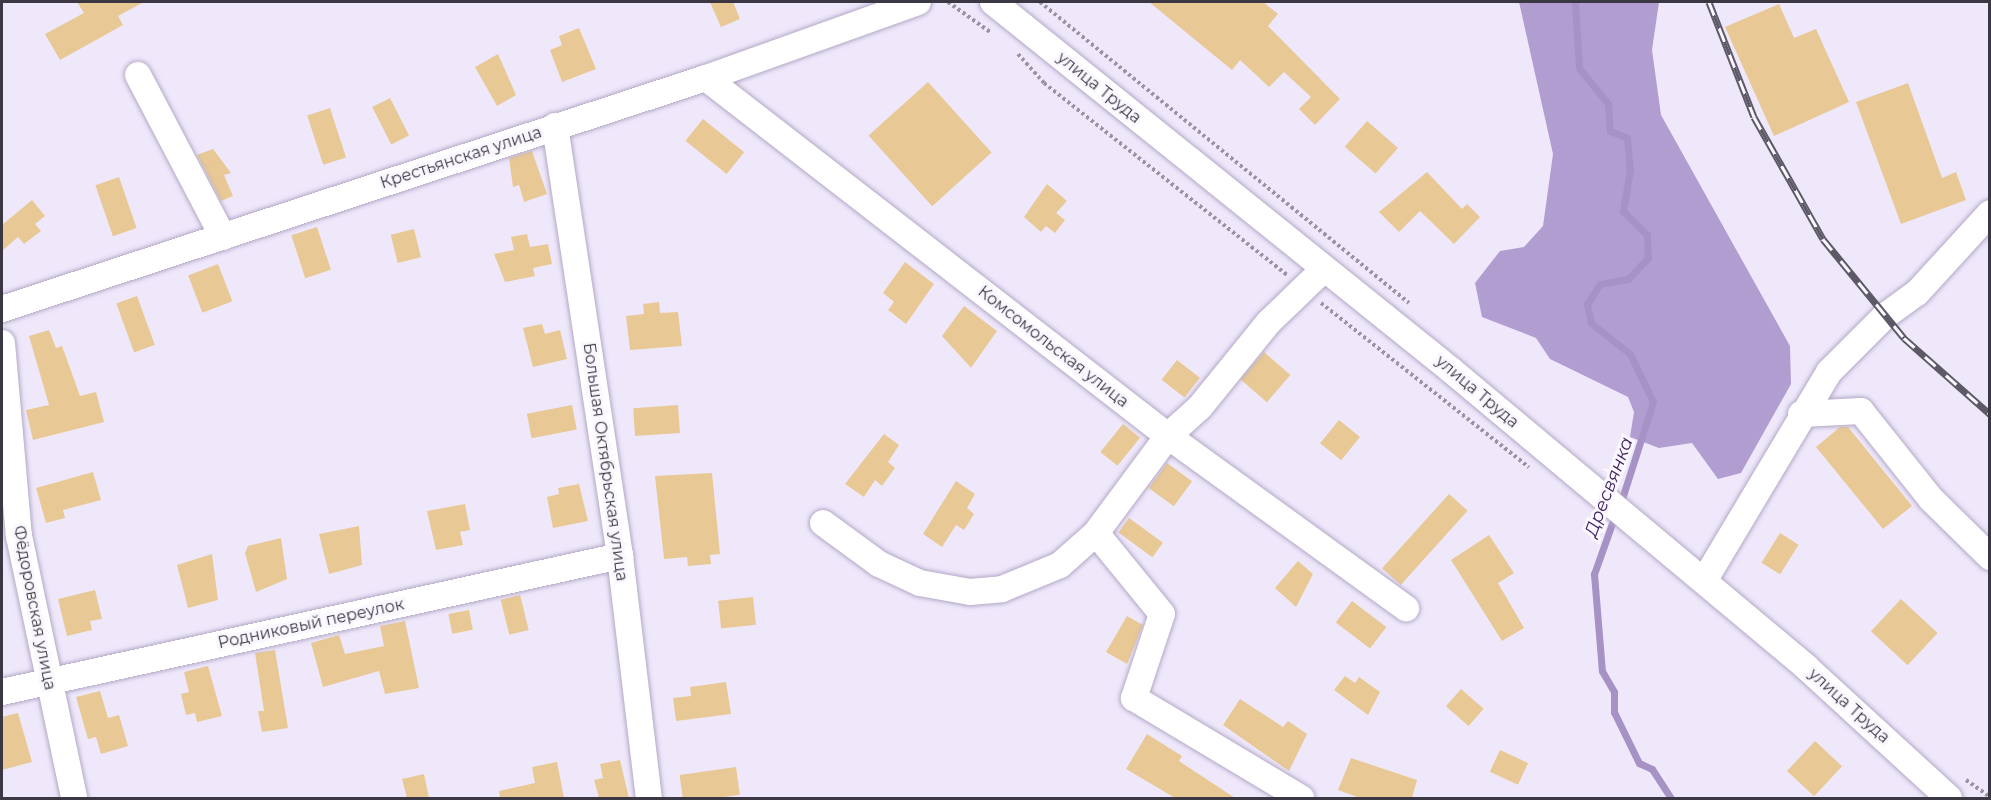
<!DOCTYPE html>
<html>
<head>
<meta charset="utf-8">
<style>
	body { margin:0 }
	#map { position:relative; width:1991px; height:800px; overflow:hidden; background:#efe8fb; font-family:Montserrat,sans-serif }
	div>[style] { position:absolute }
	.forest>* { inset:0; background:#b29dd1 }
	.stream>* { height:7px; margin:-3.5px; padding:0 3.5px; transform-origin:3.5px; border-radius:3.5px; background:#a692c4 }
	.building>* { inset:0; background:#e8c995; transform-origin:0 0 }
	.path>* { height:4px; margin-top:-2px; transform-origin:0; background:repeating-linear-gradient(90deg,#9993a3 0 3px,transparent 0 6px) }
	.roads { filter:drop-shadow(0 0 2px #b3a8c6) drop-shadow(0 0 2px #b3a8c6) }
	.minor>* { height:26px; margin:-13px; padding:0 13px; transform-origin:13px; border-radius:13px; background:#fff }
	.rail>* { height:7px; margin-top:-3.5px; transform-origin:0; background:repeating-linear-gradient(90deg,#faf7fe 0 14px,#5e5967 0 28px); box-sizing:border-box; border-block:2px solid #5e5967 }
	span { translate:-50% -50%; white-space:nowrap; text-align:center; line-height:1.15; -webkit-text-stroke:6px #faf7fe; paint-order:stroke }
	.street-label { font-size:16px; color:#3b3743 }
	.water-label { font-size:18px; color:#3f215f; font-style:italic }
	.frame { position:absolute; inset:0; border:3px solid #3b3743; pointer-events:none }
</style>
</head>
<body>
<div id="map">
	<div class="forest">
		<i style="clip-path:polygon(1519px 2px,1659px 2px,1652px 50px,1661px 115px,1790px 346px,1791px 384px,1741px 473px,1718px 479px,1692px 443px,1659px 448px,1630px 437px,1634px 412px,1628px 397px,1550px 359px,1536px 338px,1482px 317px,1475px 283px,1500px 251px,1524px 247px,1543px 226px,1553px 154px)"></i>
	</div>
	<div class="stream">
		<i style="left:1575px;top:2px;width:66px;rotate:86.5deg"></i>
		<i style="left:1579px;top:68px;width:46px;rotate:51.1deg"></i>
		<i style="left:1608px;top:104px;width:27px;rotate:86deg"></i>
		<i style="left:1610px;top:131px;width:18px;rotate:22deg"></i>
		<i style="left:1627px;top:138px;width:32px;rotate:85deg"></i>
		<i style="left:1630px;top:170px;width:42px;rotate:99.7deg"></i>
		<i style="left:1623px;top:211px;width:34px;rotate:45deg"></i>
		<i style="left:1647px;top:235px;width:23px;rotate:88deg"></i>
		<i style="left:1648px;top:258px;width:29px;rotate:134deg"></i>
		<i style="left:1628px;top:279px;width:28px;rotate:170deg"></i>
		<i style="left:1600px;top:284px;width:24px;rotate:123deg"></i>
		<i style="left:1587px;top:304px;width:19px;rotate:78deg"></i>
		<i style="left:1591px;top:323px;width:50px;rotate:38.5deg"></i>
		<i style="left:1630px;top:354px;width:53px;rotate:64.4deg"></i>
		<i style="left:1653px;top:402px;width:108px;rotate:107.8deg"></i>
		<i style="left:1615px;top:515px;width:63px;rotate:109.6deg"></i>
		<i style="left:1594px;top:574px;width:97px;rotate:85.3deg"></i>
		<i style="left:1602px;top:671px;width:24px;rotate:60deg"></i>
		<i style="left:1614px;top:692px;width:20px;rotate:90deg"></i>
		<i style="left:1614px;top:712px;width:57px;rotate:63.9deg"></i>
		<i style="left:1639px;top:763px;width:14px;rotate:25deg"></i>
		<i style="left:1652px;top:769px;width:35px;rotate:57deg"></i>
	</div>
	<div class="building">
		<i style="clip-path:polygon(77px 2px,144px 2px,118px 16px,123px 25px,60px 60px,45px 34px,84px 13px)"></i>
		<i style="clip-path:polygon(710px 2px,733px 2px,740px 19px,721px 27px)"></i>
		<i style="clip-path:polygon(1149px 2px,1263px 2px,1278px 14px,1268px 26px,1340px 99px,1315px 125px,1299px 109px,1311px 97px,1284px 72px,1269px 87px,1240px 60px,1232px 70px)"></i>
		<i style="clip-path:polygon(1779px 4px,1794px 38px,1816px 29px,1849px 102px,1774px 136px,1725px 27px)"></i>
		<i style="clip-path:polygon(579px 28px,596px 69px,562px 82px,550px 50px,562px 45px,559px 36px)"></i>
		<i style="clip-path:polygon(498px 54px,516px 95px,497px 106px,475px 67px)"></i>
		<i style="left:928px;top:82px;width:95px;height:80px;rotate:48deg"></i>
		<i style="clip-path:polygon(1908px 83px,1942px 178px,1956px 172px,1966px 200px,1901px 224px,1856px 102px)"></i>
		<i style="left:390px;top:98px;width:42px;height:20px;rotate:63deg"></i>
		<i style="left:330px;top:108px;width:52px;height:24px;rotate:72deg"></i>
		<i style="left:703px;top:119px;width:53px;height:28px;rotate:39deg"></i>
		<i style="left:1367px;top:121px;width:41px;height:34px;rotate:41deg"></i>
		<i style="clip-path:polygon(213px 149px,231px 173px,224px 175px,233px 196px,221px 201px,197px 155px)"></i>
		<i style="clip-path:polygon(532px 151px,547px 194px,524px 202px,519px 185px,513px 187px,509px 158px)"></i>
		<i style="clip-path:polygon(1427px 172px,1462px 209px,1467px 204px,1480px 217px,1454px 244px,1420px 211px,1399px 232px,1379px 212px)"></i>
		<i style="left:119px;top:177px;width:54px;height:25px;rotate:71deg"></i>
		<i style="clip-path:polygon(1047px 184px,1067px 201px,1056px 213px,1065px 220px,1055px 233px,1046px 226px,1041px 232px,1024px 217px)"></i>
		<i style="clip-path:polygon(32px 200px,45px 216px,35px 224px,41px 231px,24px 244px,18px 237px,2px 251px,2px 225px)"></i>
		<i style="left:317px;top:227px;width:45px;height:27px;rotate:72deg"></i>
		<i style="left:414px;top:229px;width:29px;height:24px;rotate:76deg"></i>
		<i style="clip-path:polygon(527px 234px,530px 247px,548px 244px,552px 264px,533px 268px,535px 276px,505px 282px,494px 254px,514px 250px,511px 237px)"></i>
		<i style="clip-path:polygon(905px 262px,934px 284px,906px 324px,888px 310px,894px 302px,883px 293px)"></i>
		<i style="left:218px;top:264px;width:40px;height:32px;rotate:69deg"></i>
		<i style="left:137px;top:296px;width:52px;height:22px;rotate:70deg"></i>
		<i style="clip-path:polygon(659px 302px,660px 313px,678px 312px,682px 346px,630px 350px,626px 316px,644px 314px,643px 304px)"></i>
		<i style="clip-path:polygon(964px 306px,997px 331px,971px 368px,942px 336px)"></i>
		<i style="clip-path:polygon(542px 324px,545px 334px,560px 330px,567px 359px,533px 367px,523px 328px)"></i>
		<i style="clip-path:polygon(49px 330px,56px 348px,62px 346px,80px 396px,96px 392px,104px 422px,33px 440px,26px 410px,49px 405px,29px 336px)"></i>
		<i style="left:1264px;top:352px;width:35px;height:36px;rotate:41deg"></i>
		<i style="left:1177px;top:360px;width:29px;height:25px;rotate:38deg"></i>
		<i style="left:572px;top:405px;width:25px;height:46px;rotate:79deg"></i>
		<i style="left:678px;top:405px;width:28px;height:45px;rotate:86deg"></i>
		<i style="left:1339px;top:420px;width:27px;height:30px;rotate:39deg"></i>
		<i style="left:1123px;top:424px;width:22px;height:36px;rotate:39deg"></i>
		<i style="clip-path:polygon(1840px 427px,1848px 427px,1912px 506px,1883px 529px,1816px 447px)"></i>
		<i style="clip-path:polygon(884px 434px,899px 445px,888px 462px,895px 468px,882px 486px,875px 480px,864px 497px,845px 484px)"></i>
		<i style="left:1167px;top:463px;width:31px;height:31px;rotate:36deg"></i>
		<i style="clip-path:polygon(93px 472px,101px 500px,63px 510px,65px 518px,46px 523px,36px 488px)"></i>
		<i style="clip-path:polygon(712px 473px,720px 554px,710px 555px,711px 564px,688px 566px,687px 557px,664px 559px,655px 476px)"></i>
		<i style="clip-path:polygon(956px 481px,975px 494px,967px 508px,974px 514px,964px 530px,956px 525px,942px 547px,923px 534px)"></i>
		<i style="clip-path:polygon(579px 484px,588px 521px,553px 528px,547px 497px,559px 494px,558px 488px)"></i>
		<i style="left:1449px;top:494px;width:25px;height:100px;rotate:42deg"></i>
		<i style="clip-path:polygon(465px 504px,470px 530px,460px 532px,463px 545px,436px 550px,427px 511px)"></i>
		<i style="left:1129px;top:518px;width:42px;height:18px;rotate:36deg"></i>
		<i style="clip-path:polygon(359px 526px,362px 565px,329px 574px,319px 534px)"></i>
		<i style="left:1780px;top:533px;width:22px;height:35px;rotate:32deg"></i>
		<i style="clip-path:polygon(1489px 535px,1514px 573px,1498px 583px,1524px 628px,1502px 641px,1451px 560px)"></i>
		<i style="clip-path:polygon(281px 538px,287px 579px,256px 592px,245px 553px,248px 546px)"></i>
		<i style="clip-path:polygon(212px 554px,218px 600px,188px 608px,177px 565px)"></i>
		<i style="clip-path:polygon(1298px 561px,1313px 574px,1296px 607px,1275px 588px)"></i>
		<i style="clip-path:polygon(95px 590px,102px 619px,90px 621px,92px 630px,67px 636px,58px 599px)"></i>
		<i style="left:520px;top:595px;width:36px;height:20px;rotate:76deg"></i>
		<i style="left:753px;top:597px;width:28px;height:35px;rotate:84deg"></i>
		<i style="left:1901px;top:599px;width:50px;height:44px;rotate:43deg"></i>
		<i style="left:1352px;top:601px;width:43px;height:27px;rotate:37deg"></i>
		<i style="left:469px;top:610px;width:20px;height:21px;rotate:79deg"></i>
		<i style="clip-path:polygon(1127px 616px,1143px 625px,1127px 664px,1106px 652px)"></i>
		<i style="clip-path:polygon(405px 621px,419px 688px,385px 694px,379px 671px,323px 687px,311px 643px,339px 635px,345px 654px,384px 646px,380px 626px)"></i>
		<i style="clip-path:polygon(275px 650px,288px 728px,262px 732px,258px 711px,264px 711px,255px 653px)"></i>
		<i style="clip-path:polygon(208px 666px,222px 716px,197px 722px,195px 713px,186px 715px,181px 694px,189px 692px,184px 672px)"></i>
		<i style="clip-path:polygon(1345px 676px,1355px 683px,1359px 677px,1380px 692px,1368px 715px,1334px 690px)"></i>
		<i style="clip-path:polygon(726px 682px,731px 714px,676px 721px,673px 698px,691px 696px,690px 687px)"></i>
		<i style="left:1461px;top:689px;width:30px;height:23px;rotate:41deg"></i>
		<i style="clip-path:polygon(100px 691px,108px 718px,119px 715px,128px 746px,101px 754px,96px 737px,88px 739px,76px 697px)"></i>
		<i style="clip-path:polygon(1240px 699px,1283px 727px,1288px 721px,1307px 734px,1289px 771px,1223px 725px)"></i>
		<i style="clip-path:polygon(18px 713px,32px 762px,2px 770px,2px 717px)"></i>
		<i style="clip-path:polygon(1147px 734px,1182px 756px,1179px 761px,1235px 798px,1175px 798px,1126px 769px)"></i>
		<i style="left:1815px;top:741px;width:37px;height:41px;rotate:43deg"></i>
		<i style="left:1500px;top:750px;width:31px;height:24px;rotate:25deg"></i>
		<i style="clip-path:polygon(1351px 758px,1417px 780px,1412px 798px,1360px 798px,1338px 790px)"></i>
		<i style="clip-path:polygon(620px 760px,629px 798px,599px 798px,594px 780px,603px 778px,600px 764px)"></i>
		<i style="clip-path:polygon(557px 762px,564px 798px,500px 798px,499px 791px,535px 783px,532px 767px)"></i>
		<i style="left:736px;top:767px;width:28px;height:57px;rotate:82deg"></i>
		<i style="clip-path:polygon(424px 774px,429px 798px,407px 798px,402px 779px)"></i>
	</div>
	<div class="path">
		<i style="left:948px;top:2px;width:52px;rotate:35.5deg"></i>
		<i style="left:1040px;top:2px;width:476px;rotate:39.2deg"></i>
		<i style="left:1018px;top:54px;width:39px;rotate:48deg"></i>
		<i style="left:1044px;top:83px;width:310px;rotate:38.3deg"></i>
		<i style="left:1321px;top:303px;width:265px;rotate:38.3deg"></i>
		<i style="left:1966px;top:780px;width:29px;rotate:35deg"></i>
	</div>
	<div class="roads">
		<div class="minor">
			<i style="left:993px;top:2px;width:588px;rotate:38.78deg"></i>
			<i style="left:1451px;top:370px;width:463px;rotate:39.9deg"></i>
			<i style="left:1806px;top:667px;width:194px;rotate:42.5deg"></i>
			<i style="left:138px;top:75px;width:183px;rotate:62.3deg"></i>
			<i style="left:706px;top:78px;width:584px;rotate:37.77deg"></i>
			<i style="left:1168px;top:436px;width:294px;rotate:35.9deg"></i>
			<i style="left:555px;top:126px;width:435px;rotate:81.4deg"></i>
			<i style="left:620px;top:556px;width:244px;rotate:83.2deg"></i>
			<i style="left:2px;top:309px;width:741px;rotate:-18.17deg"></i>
			<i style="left:706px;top:78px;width:225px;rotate:-19.7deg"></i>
			<i style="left:2px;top:343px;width:194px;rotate:85deg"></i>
			<i style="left:19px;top:536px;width:268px;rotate:78.1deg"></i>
			<i style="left:1801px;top:414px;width:60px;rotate:-2.9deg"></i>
			<i style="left:1861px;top:411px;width:112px;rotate:51.5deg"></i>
			<i style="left:1931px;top:499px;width:83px;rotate:44.5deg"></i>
			<i style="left:823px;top:523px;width:69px;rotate:36.2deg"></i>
			<i style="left:879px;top:564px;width:45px;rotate:24.9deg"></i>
			<i style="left:920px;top:583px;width:51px;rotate:10.2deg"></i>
			<i style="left:970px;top:592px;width:32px;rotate:-5deg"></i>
			<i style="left:1002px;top:589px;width:63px;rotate:-22.5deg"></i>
			<i style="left:1060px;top:565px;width:48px;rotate:-41.6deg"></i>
			<i style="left:1096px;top:533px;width:121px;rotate:-53.4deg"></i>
			<i style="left:1168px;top:436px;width:43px;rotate:-42.2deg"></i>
			<i style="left:1200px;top:407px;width:108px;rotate:-51deg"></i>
			<i style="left:1268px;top:323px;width:78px;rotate:-44deg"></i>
			<i style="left:1096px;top:533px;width:104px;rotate:50.8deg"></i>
			<i style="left:1162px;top:614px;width:89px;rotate:108.4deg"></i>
			<i style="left:1134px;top:698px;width:195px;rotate:30.9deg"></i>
			<i style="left:1704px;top:581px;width:244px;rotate:-59.1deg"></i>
			<i style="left:1829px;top:372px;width:79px;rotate:-45deg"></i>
			<i style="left:1885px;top:316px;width:39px;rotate:-36deg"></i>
			<i style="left:1917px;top:293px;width:108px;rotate:-47.6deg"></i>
			<i style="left:2px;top:692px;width:633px;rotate:-12.41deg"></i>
		</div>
	</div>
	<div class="rail">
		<i style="left:1709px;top:2px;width:123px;rotate:68.6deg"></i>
		<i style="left:1754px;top:117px;width:140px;rotate:60.5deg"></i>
		<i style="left:1823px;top:239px;width:128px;rotate:50.7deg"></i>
		<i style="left:1904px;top:338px;width:115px;rotate:41.5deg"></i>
	</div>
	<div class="street-label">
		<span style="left:1099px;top:88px;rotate:39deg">улица Труда</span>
		<span style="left:461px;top:158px;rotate:-18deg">Крестьянская улица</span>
		<span style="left:1053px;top:347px;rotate:38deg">Комсомольская улица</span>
		<span style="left:1477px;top:392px;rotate:40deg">улица Труда</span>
		<span style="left:605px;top:462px;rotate:82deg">Большая Октябрьская улица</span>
		<span style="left:34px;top:608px;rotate:79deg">Фёдоровская улица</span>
		<span style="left:311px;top:624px;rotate:-12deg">Родниковый переулок</span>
		<span style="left:1849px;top:706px;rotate:42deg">улица Труда</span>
	</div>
	<div class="water-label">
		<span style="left:1609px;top:487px;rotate:-69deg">Дресвянка</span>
	</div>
	<div class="frame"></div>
</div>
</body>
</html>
